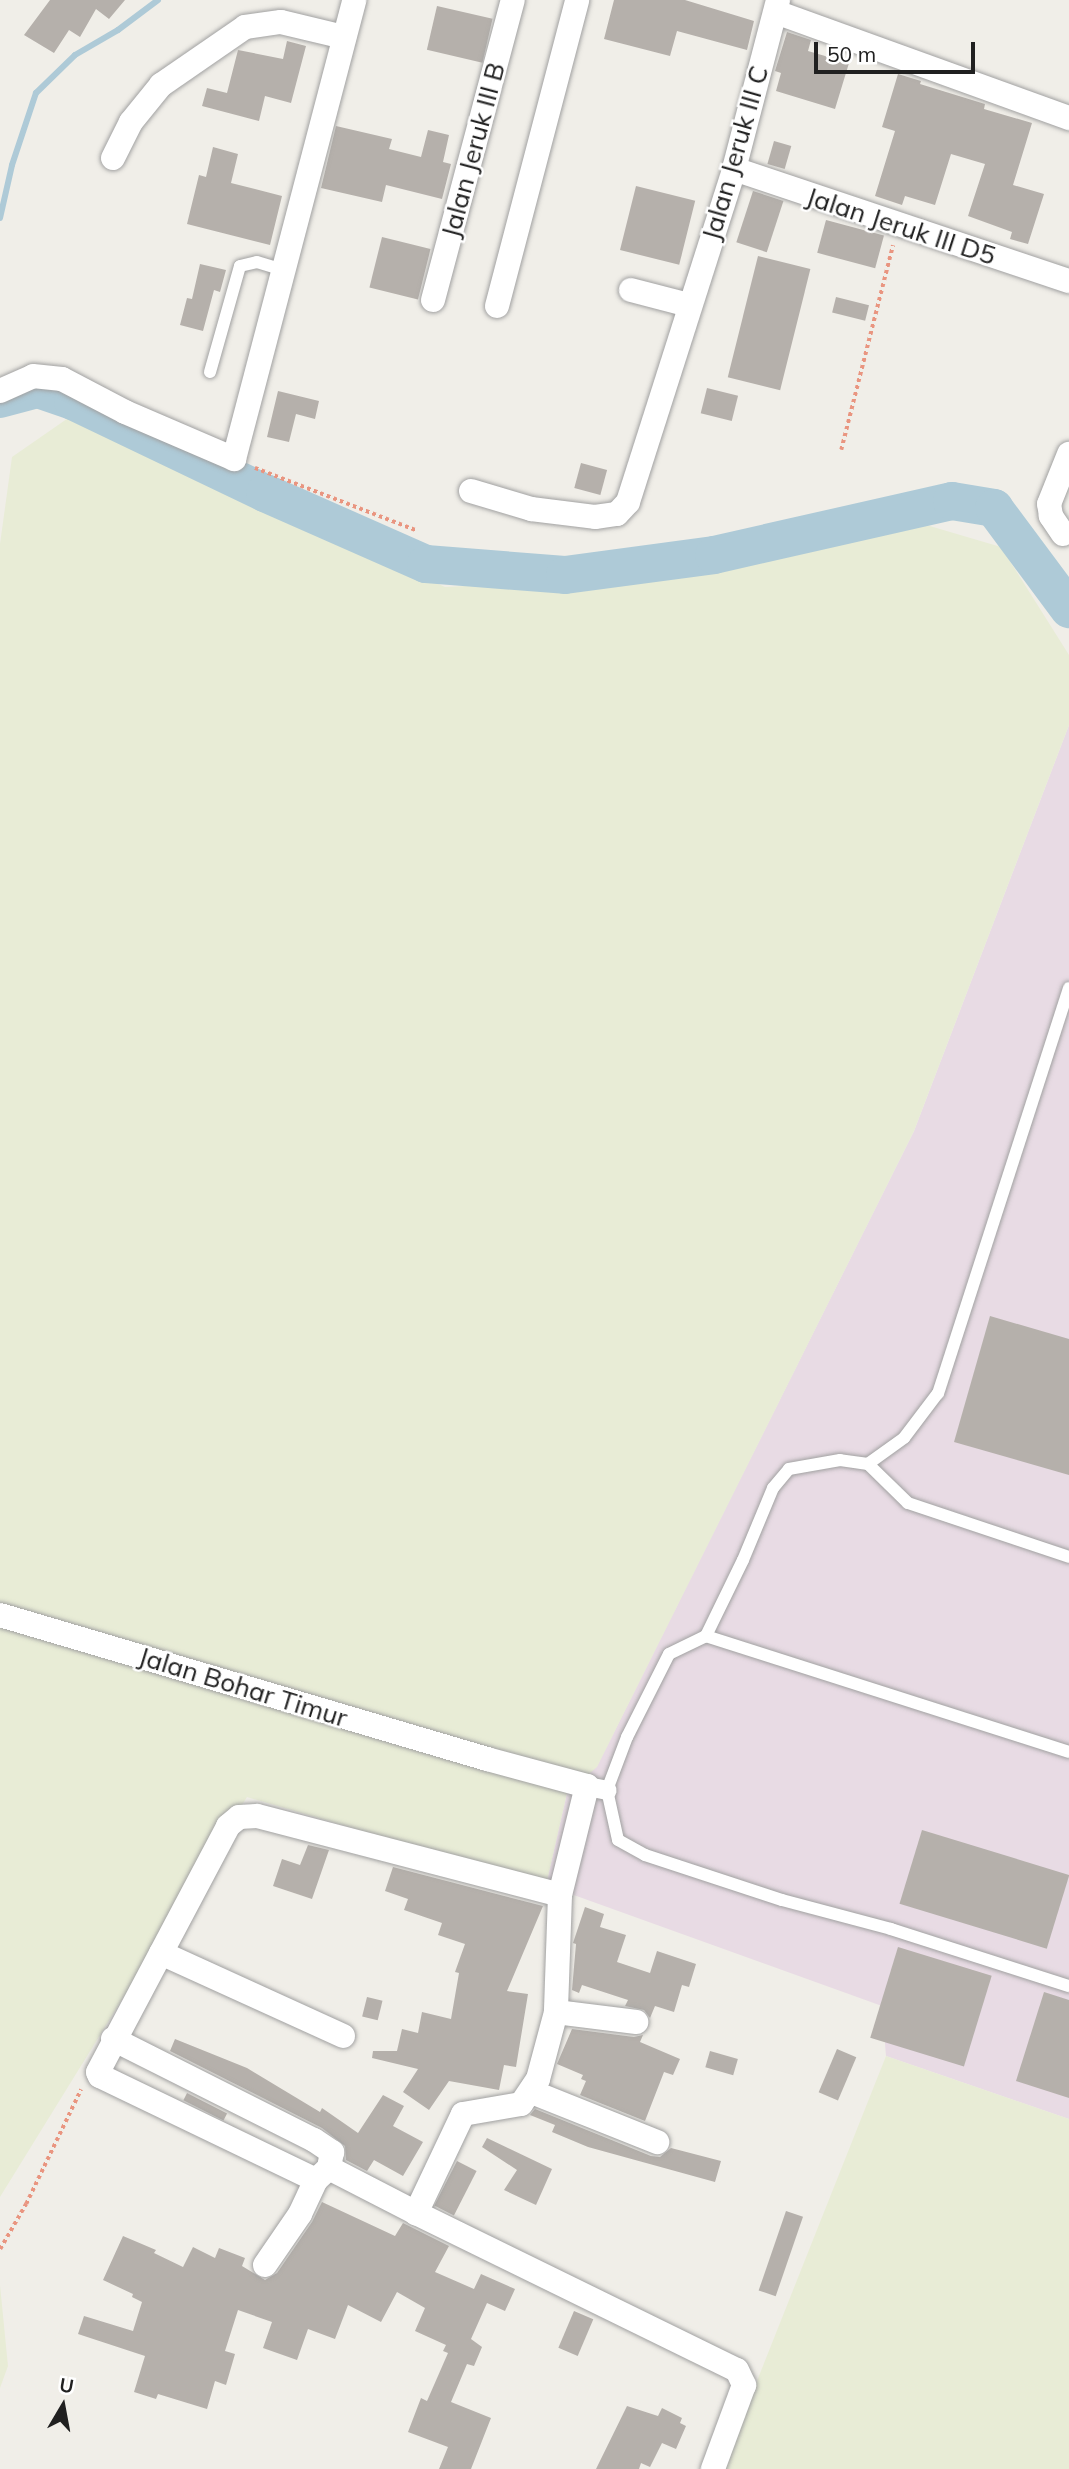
<!DOCTYPE html>
<html>
<head>
<meta charset="utf-8">
<style>
	body { margin:0 }
	#map { position:relative; width:1069px; height:2469px; overflow:hidden; background:#f0eee8; font-family:Mulish,sans-serif }
	div>[style] { position:absolute }
	.industrial>* { inset:0; background:#e8dbe4 }
	.farmland>* { inset:0; background:#e8ecd6 }
	.stream>* { height:6px; margin:-3px; padding:0 3px; transform-origin:3px; border-radius:3px; background:#aecad7 }
	.river>* { height:38px; margin:-19px; padding:0 19px; transform-origin:19px; border-radius:19px; background:#aecad7 }
	.building>* { inset:0; background:#b5b0ab; transform-origin:0 0 }
	.path>* { height:3.5px; margin-top:-1.75px; transform-origin:0; background:repeating-linear-gradient(90deg,#e99580 0 3.5px,transparent 0 7px) }
	.roads { filter:drop-shadow(0 0 2px #a1a1a1) drop-shadow(0 0 2px #a1a1a1) }
	.service>* { height:12px; margin:-6px; padding:0 6px; transform-origin:6px; border-radius:6px; background:#fff }
	.pedestrian>* { height:19px; margin:-9.5px; padding:0 9.5px; transform-origin:9.5px; border-radius:9.5px; background:#fff }
	.minor>* { height:24px; margin:-12px; padding:0 12px; transform-origin:12px; border-radius:12px; background:#fff }
	span { translate:-50% -50%; white-space:nowrap; text-align:center; line-height:1.15; -webkit-text-stroke:5px #fff; paint-order:stroke }
	.street-label { font-size:26px; color:#202020 }
	.north { position:absolute; left:28px; top:2371px; width:70px; height:70px; -webkit-text-stroke:5px #fff; paint-order:stroke; rotate:10deg; font-size:19px; font-weight:700; line-height:28px; text-align:center; color:#202020 }
	.north::after { content:''; display:block; margin:auto; width:24px; height:32px; background:#202020; clip-path:polygon(50% 0,100% 100%,50% 72%,0 100%) }
	.scale { position:absolute; left:814px; top:42px; width:161px; height:32px; box-sizing:border-box; border:4px solid #202020; border-top:0; padding-left:9px; font-size:21px; line-height:24px; white-space:nowrap; color:#202020; -webkit-text-stroke:5px #fff; paint-order:stroke }
</style>
</head>
<body>
<div id="map">
	<div class="industrial">
		<i style="clip-path:polygon(1069px 725px,1069px 2119px,886px 2056px,882px 2006px,546px 1885px,567px 1793px,597px 1766px,914px 1131px)"></i>
	</div>
	<div class="farmland">
		<i style="clip-path:polygon(74px 414px,445px 587px,679px 575px,906px 519px,1001px 547px,1069px 655px,1069px 725px,914px 1131px,597px 1767px,567px 1793px,546px 1885px,247px 1797px,0 2197px,0 544px,12px 457px)"></i>
		<i style="clip-path:polygon(886px 2056px,1069px 2119px,1069px 2469px,722px 2469px)"></i>
		<i style="clip-path:polygon(0 2285px,8px 2366px,0 2388px)"></i>
	</div>
	<div class="stream">
		<i style="left:0;top:218px;width:54px;rotate:-77.2deg"></i>
		<i style="left:12px;top:165px;width:76px;rotate:-71.6deg"></i>
		<i style="left:36px;top:93px;width:54px;rotate:-44.3deg"></i>
		<i style="left:75px;top:55px;width:50px;rotate:-30.2deg"></i>
		<i style="left:118px;top:30px;width:50px;rotate:-36.9deg"></i>
	</div>
	<div class="river">
		<i style="left:0;top:399px;width:39px;rotate:-15deg"></i>
		<i style="left:38px;top:389px;width:37px;rotate:19deg"></i>
		<i style="left:73px;top:401px;width:213px;rotate:25.6deg"></i>
		<i style="left:265px;top:493px;width:176px;rotate:23.8deg"></i>
		<i style="left:426px;top:564px;width:139px;rotate:4.5deg"></i>
		<i style="left:565px;top:575px;width:150px;rotate:-7.6deg"></i>
		<i style="left:714px;top:555px;width:244px;rotate:-12.8deg"></i>
		<i style="left:952px;top:501px;width:43px;rotate:9.5deg"></i>
		<i style="left:994px;top:508px;width:126px;rotate:53.4deg"></i>
	</div>
	<div class="building">
		<i style="clip-path:polygon(50px 0,125px 0,109px 19px,96px 9px,80px 37px,69px 30px,54px 53px,24px 35px)"></i>
		<i style="clip-path:polygon(614px 0,685px 0,754px 21px,747px 50px,677px 31px,670px 56px,604px 39px)"></i>
		<i style="left:437px;top:6px;width:57px;height:45px;rotate:13deg"></i>
		<i style="clip-path:polygon(787px 32px,811px 40px,808px 51px,849px 63px,835px 109px,776px 91px,781px 73px,775px 71px)"></i>
		<i style="clip-path:polygon(287px 41px,306px 46px,291px 103px,265px 96px,259px 121px,202px 106px,207px 88px,227px 93px,238px 50px,283px 59px)"></i>
		<i style="clip-path:polygon(898px 74px,921px 81px,920px 84px,985px 104px,984px 109px,1032px 123px,1013px 185px,1044px 194px,1028px 244px,1010px 239px,1012px 232px,968px 216px,985px 164px,951px 154px,935px 205px,905px 196px,902px 205px,875px 196px,895px 131px,882px 127px)"></i>
		<i style="clip-path:polygon(336px 126px,392px 139px,389px 149px,421px 157px,428px 130px,449px 135px,443px 162px,451px 164px,442px 199px,386px 185px,382px 202px,321px 188px)"></i>
		<i style="left:774px;top:141px;width:18px;height:24px;rotate:16deg"></i>
		<i style="clip-path:polygon(213px 147px,238px 154px,231px 183px,282px 196px,270px 245px,187px 224px,199px 175px,206px 177px)"></i>
		<i style="left:636px;top:186px;width:61px;height:66px;rotate:14deg"></i>
		<i style="left:753px;top:191px;width:32px;height:54px;rotate:18deg"></i>
		<i style="left:826px;top:220px;width:60px;height:34px;rotate:15deg"></i>
		<i style="left:382px;top:237px;width:50px;height:52px;rotate:14deg"></i>
		<i style="left:758px;top:256px;width:54px;height:125px;rotate:14deg"></i>
		<i style="clip-path:polygon(200px 264px,226px 270px,220px 292px,214px 290px,203px 331px,180px 325px,187px 298px,192px 299px)"></i>
		<i style="left:836px;top:297px;width:34px;height:16px;rotate:14deg"></i>
		<i style="left:707px;top:388px;width:32px;height:26px;rotate:14deg"></i>
		<i style="clip-path:polygon(278px 391px,319px 401px,315px 419px,296px 414px,289px 442px,267px 437px)"></i>
		<i style="left:581px;top:463px;width:27px;height:26px;rotate:15deg"></i>
		<i style="clip-path:polygon(990px 1316px,1069px 1339px,1069px 1475px,954px 1442px)"></i>
		<i style="left:922px;top:1830px;width:154px;height:77px;rotate:17deg"></i>
		<i style="clip-path:polygon(308px 1845px,329px 1850px,312px 1899px,273px 1886px,282px 1859px,300px 1865px)"></i>
		<i style="clip-path:polygon(393px 1867px,543px 1906px,507px 1991px,528px 1994px,516px 2067px,504px 2065px,499px 2090px,449px 2081px,429px 2110px,403px 2092px,418px 2069px,372px 2058px,373px 2051px,397px 2051px,402px 2029px,418px 2033px,422px 2012px,451px 2019px,459px 1973px,455px 1972px,465px 1944px,438px 1935px,442px 1923px,404px 1910px,408px 1899px,385px 1891px)"></i>
		<i style="clip-path:polygon(585px 1907px,604px 1914px,600px 1927px,626px 1935px,617px 1962px,650px 1973px,657px 1951px,696px 1964px,689px 1987px,682px 1985px,674px 2012px,655px 2006px,650px 2018px,644px 2010px,625px 2006px,628px 2000px,582px 1985px,579px 1993px,572px 1990px,576px 1944px,573px 1943px)"></i>
		<i style="left:898px;top:1947px;width:98px;height:95px;rotate:17deg"></i>
		<i style="clip-path:polygon(1044px 1992px,1069px 2000px,1069px 2098px,1016px 2081px)"></i>
		<i style="left:367px;top:1997px;width:16px;height:20px;rotate:14deg"></i>
		<i style="clip-path:polygon(572px 2029px,634px 2037px,643px 2035px,640px 2042px,680px 2059px,673px 2075px,664px 2072px,645px 2121px,580px 2095px,586px 2081px,581px 2079px,583px 2075px,557px 2064px)"></i>
		<i style="clip-path:polygon(175px 2039px,247px 2068px,320px 2112px,322px 2108px,358px 2133px,383px 2095px,404px 2106px,393px 2126px,423px 2142px,403px 2176px,374px 2160px,367px 2171px,346px 2160px,345px 2146px,322px 2128px,170px 2051px)"></i>
		<i style="left:837px;top:2049px;width:21px;height:47px;rotate:23deg"></i>
		<i style="left:710px;top:2051px;width:29px;height:17px;rotate:16deg"></i>
		<i style="left:187px;top:2093px;width:45px;height:8px;rotate:27deg"></i>
		<i style="clip-path:polygon(535px 2109px,651px 2156px,660px 2157px,671px 2148px,721px 2161px,715px 2182px,588px 2147px,552px 2132px,555px 2125px,530px 2115px)"></i>
		<i style="clip-path:polygon(487px 2138px,552px 2169px,536px 2205px,504px 2190px,517px 2170px,482px 2147px)"></i>
		<i style="left:457px;top:2161px;width:22px;height:50px;rotate:27deg"></i>
		<i style="clip-path:polygon(322px 2202px,395px 2236px,403px 2223px,449px 2246px,435px 2272px,474px 2289px,481px 2274px,515px 2289px,505px 2311px,487px 2303px,471px 2339px,482px 2347px,474px 2366px,467px 2364px,451px 2402px,491px 2418px,471px 2469px,439px 2469px,448px 2447px,408px 2432px,421px 2398px,427px 2401px,448px 2353px,443px 2351px,446px 2345px,415px 2331px,425px 2308px,397px 2292px,381px 2322px,348px 2305px,335px 2339px,308px 2329px,297px 2360px,263px 2348px,272px 2322px,238px 2310px,225px 2351px,235px 2354px,226px 2385px,215px 2381px,207px 2409px,158px 2394px,156px 2399px,134px 2392px,145px 2356px,78px 2334px,84px 2316px,133px 2331px,142px 2302px,132px 2297px,133px 2294px,103px 2280px,123px 2236px,156px 2250px,154px 2253px,183px 2267px,193px 2247px,215px 2258px,219px 2248px,245px 2258px,242px 2266px,265px 2280px,277px 2273px,312px 2222px)"></i>
		<i style="left:786px;top:2211px;width:18px;height:84px;rotate:19deg"></i>
		<i style="left:574px;top:2311px;width:21px;height:40px;rotate:23deg"></i>
		<i style="clip-path:polygon(627px 2406px,658px 2416px,662px 2408px,682px 2418px,680px 2423px,686px 2426px,676px 2449px,662px 2443px,650px 2467px,641px 2463px,639px 2469px,596px 2469px)"></i>
	</div>
	<div class="path">
		<i style="left:841px;top:450px;width:211px;rotate:-75.8deg"></i>
		<i style="left:255px;top:468px;width:173px;rotate:21.1deg"></i>
		<i style="left:0;top:2249px;width:52px;rotate:-60deg"></i>
		<i style="left:26px;top:2204px;width:127px;rotate:-64.4deg"></i>
	</div>
	<div class="roads">
		<div class="service">
			<i style="left:210px;top:372px;width:110px;rotate:-74.2deg"></i>
			<i style="left:240px;top:266px;width:17px;rotate:-13deg"></i>
			<i style="left:257px;top:262px;width:30px;rotate:17deg"></i>
			<i style="left:1069px;top:988px;width:426px;rotate:107.9deg"></i>
			<i style="left:938px;top:1393px;width:56px;rotate:127.1deg"></i>
			<i style="left:904px;top:1438px;width:44px;rotate:144.2deg"></i>
			<i style="left:868px;top:1464px;width:28px;rotate:-172deg"></i>
			<i style="left:840px;top:1460px;width:52px;rotate:170deg"></i>
			<i style="left:789px;top:1469px;width:25px;rotate:130deg"></i>
			<i style="left:773px;top:1488px;width:78px;rotate:112.6deg"></i>
			<i style="left:743px;top:1560px;width:85px;rotate:116deg"></i>
			<i style="left:706px;top:1636px;width:41px;rotate:154.1deg"></i>
			<i style="left:669px;top:1654px;width:93px;rotate:116.8deg"></i>
			<i style="left:627px;top:1737px;width:57px;rotate:110.7deg"></i>
			<i style="left:607px;top:1790px;width:51px;rotate:77.6deg"></i>
			<i style="left:618px;top:1840px;width:31px;rotate:29deg"></i>
			<i style="left:645px;top:1855px;width:144px;rotate:18.2deg"></i>
			<i style="left:782px;top:1900px;width:113px;rotate:14.9deg"></i>
			<i style="left:891px;top:1929px;width:187px;rotate:17.8deg"></i>
			<i style="left:868px;top:1464px;width:56px;rotate:44.3deg"></i>
			<i style="left:908px;top:1503px;width:170px;rotate:18.5deg"></i>
			<i style="left:706px;top:1636px;width:381px;rotate:17.7deg"></i>
		</div>
		<div class="pedestrian">
			<i style="left:587px;top:1786px;width:20px;rotate:11deg"></i>
		</div>
		<div class="minor">
			<i style="left:776px;top:12px;width:312px;rotate:19.9deg"></i>
			<i style="left:113px;top:158px;width:40px;rotate:-63.4deg"></i>
			<i style="left:131px;top:122px;width:48px;rotate:-51deg"></i>
			<i style="left:161px;top:85px;width:102px;rotate:-34.6deg"></i>
			<i style="left:245px;top:27px;width:36px;rotate:-8deg"></i>
			<i style="left:281px;top:22px;width:65px;rotate:13.4deg"></i>
			<i style="left:734px;top:169px;width:353px;rotate:18.5deg"></i>
			<i style="left:631px;top:290px;width:60px;rotate:14.5deg"></i>
			<i style="left:433px;top:300px;width:310px;rotate:-75.1deg"></i>
			<i style="left:497px;top:306px;width:316px;rotate:-75.3deg"></i>
			<i style="left:0;top:391px;width:36px;rotate:-24deg"></i>
			<i style="left:33px;top:376px;width:29px;rotate:6deg"></i>
			<i style="left:62px;top:379px;width:71px;rotate:27.6deg"></i>
			<i style="left:125px;top:412px;width:119px;rotate:23.3deg"></i>
			<i style="left:234px;top:459px;width:474px;rotate:-75.3deg"></i>
			<i style="left:471px;top:491px;width:63px;rotate:16.7deg"></i>
			<i style="left:531px;top:509px;width:64px;rotate:7.1deg"></i>
			<i style="left:595px;top:517px;width:22px;rotate:-8deg"></i>
			<i style="left:617px;top:514px;width:16px;rotate:-47deg"></i>
			<i style="left:628px;top:502px;width:349px;rotate:-72.3deg"></i>
			<i style="left:734px;top:169px;width:175px;rotate:-75.4deg"></i>
			<i style="left:1063px;top:534px;width:22px;rotate:-124deg"></i>
			<i style="left:1051px;top:516px;width:12px;rotate:-99deg"></i>
			<i style="left:1049px;top:504px;width:54px;rotate:-68.2deg"></i>
			<i style="left:0;top:1615px;width:508px;rotate:16.47deg"></i>
			<i style="left:487px;top:1759px;width:104px;rotate:15.1deg"></i>
			<i style="left:587px;top:1786px;width:112px;rotate:103.9deg"></i>
			<i style="left:560px;top:1895px;width:117px;rotate:92deg"></i>
			<i style="left:556px;top:2012px;width:69px;rotate:105deg"></i>
			<i style="left:538px;top:2079px;width:30px;rotate:124deg"></i>
			<i style="left:521px;top:2104px;width:59px;rotate:170.2deg"></i>
			<i style="left:463px;top:2114px;width:110px;rotate:115.4deg"></i>
			<i style="left:416px;top:2213px;width:357px;rotate:26.1deg"></i>
			<i style="left:737px;top:2370px;width:17px;rotate:65deg"></i>
			<i style="left:744px;top:2385px;width:90px;rotate:110.3deg"></i>
			<i style="left:161px;top:1953px;width:200px;rotate:24.5deg"></i>
			<i style="left:556px;top:2012px;width:81px;rotate:7.1deg"></i>
			<i style="left:113px;top:2039px;width:225px;rotate:26.7deg"></i>
			<i style="left:314px;top:2140px;width:22px;rotate:34deg"></i>
			<i style="left:332px;top:2152px;width:16px;rotate:101deg"></i>
			<i style="left:532px;top:2092px;width:135px;rotate:21.8deg"></i>
			<i style="left:316px;top:2180px;width:240px;rotate:-154.3deg"></i>
			<i style="left:100px;top:2076px;width:4px;rotate:-117deg"></i>
			<i style="left:98px;top:2072px;width:278px;rotate:-62.1deg"></i>
			<i style="left:228px;top:1826px;width:14px;rotate:-39deg"></i>
			<i style="left:239px;top:1817px;width:18px;rotate:-3deg"></i>
			<i style="left:257px;top:1816px;width:313px;rotate:14.6deg"></i>
			<i style="left:265px;top:2265px;width:62px;rotate:-55.5deg"></i>
			<i style="left:300px;top:2214px;width:38px;rotate:-65deg"></i>
			<i style="left:316px;top:2180px;width:18px;rotate:-43deg"></i>
			<i style="left:329px;top:2168px;width:98px;rotate:27.3deg"></i>
		</div>
	</div>
	<div class="street-label">
		<span style="left:473px;top:150px;rotate:-75deg">Jalan Jeruk III B</span>
		<span style="left:735px;top:153px;rotate:-74deg">Jalan Jeruk III C</span>
		<span style="left:901px;top:226px;rotate:18deg">Jalan Jeruk III D5</span>
		<span style="left:243px;top:1687px;rotate:17deg">Jalan Bohar Timur</span>
	</div>
	<div class="north">U</div>
	<div class="scale">50 m</div>
</div>
</body>
</html>
